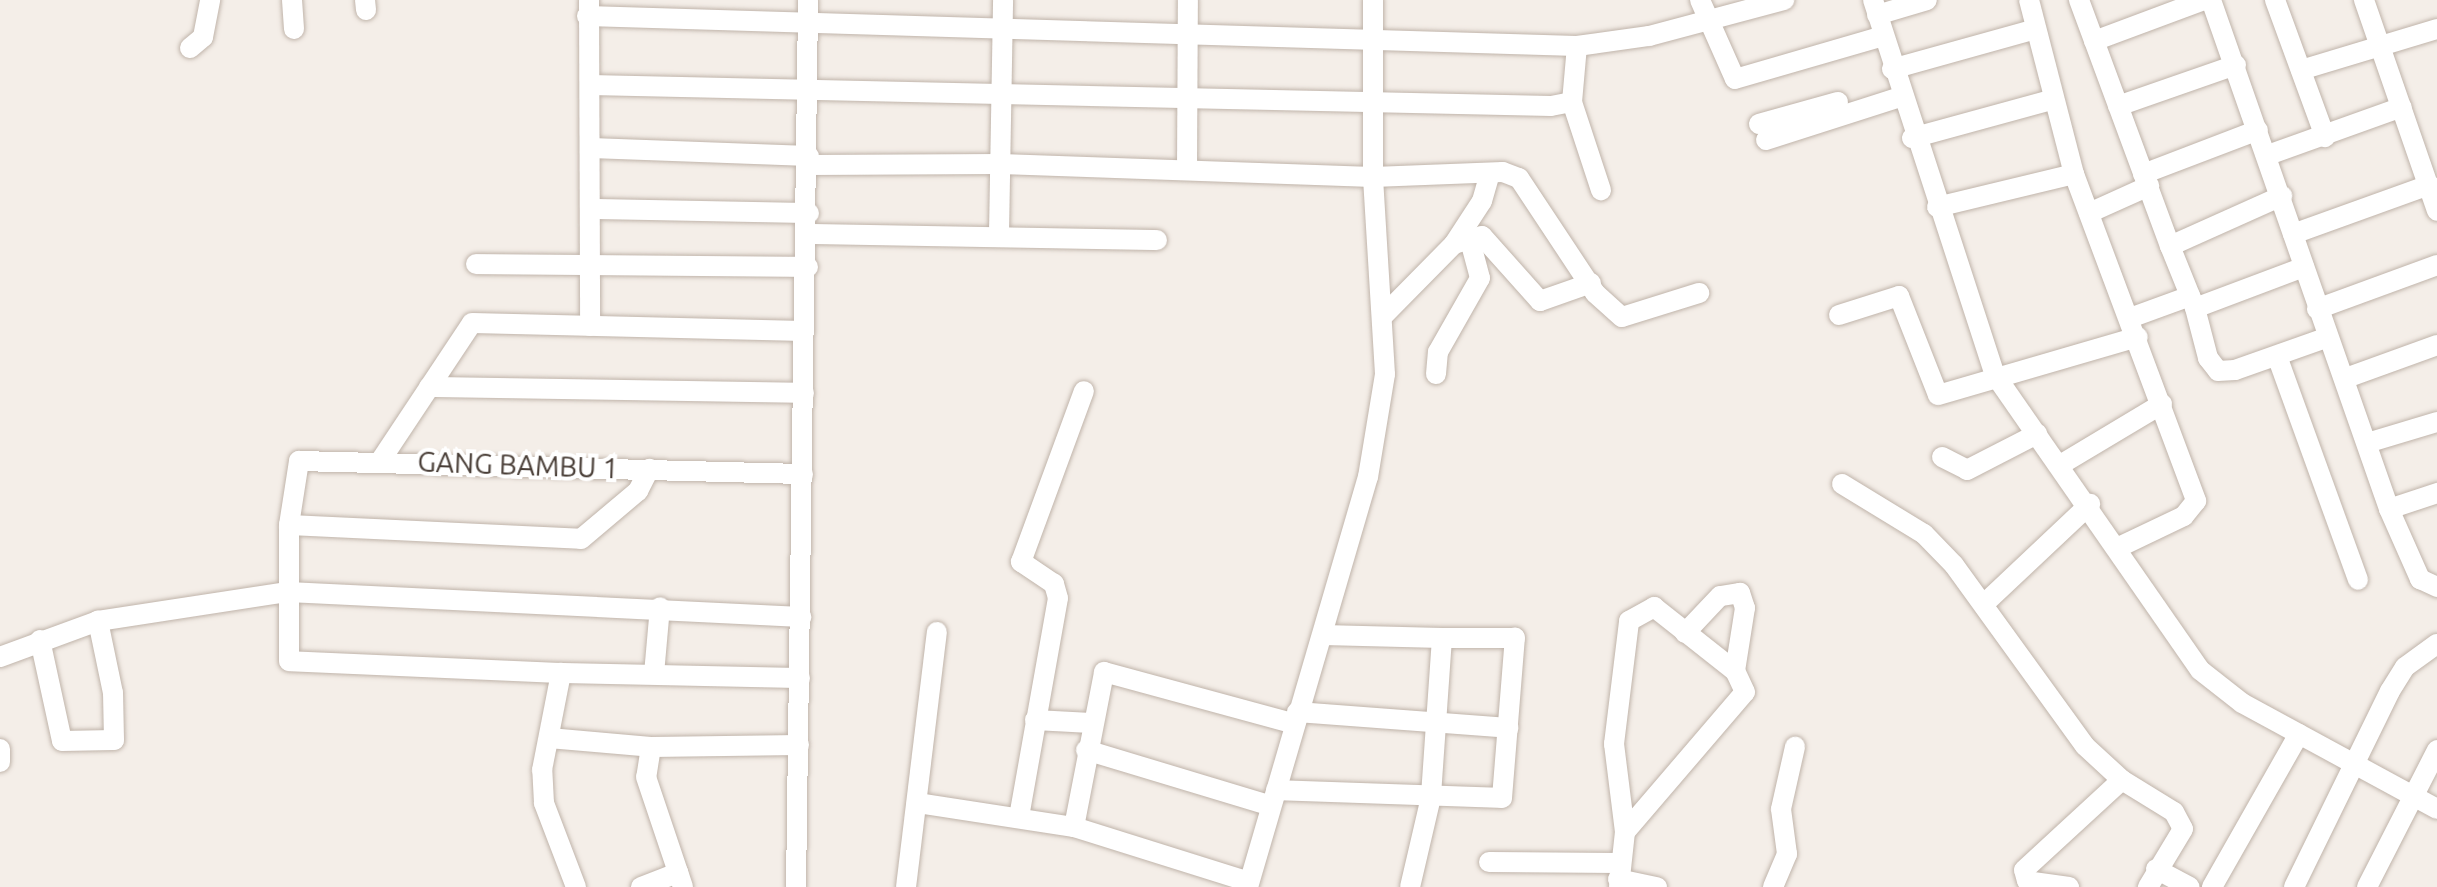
<!DOCTYPE html>
<html>
<head>
<meta charset="utf-8">
<style>
	body { margin:0 }
	#map { position:relative; width:2437px; height:887px; overflow:hidden; background:#f4eee8; font-family:Ubuntu,sans-serif }
	div>[style] { position:absolute }
	.roads { filter:drop-shadow(0 0 2px #c0b4aa) drop-shadow(0 0 2px #c0b4aa) }
	.minor>* { height:20px; margin:-10px; padding:0 10px; transform-origin:10px; border-radius:10px; background:#fff }
	span { translate:-50% -50%; white-space:nowrap; text-align:center; line-height:1.15; -webkit-text-stroke:8px #fff; paint-order:stroke }
	.street-label { font-size:28px; color:#483d36 }
</style>
</head>
<body>
<div id="map">
	<div class="roads">
		<div class="minor">
			<i style="left:292px;top:0;width:29px;rotate:86deg"></i>
			<i style="left:365px;top:0;width:10px;rotate:84deg"></i>
			<i style="left:589px;top:0;width:326px;rotate:89.8deg"></i>
			<i style="left:1700px;top:0;width:86px;rotate:66.1deg"></i>
			<i style="left:1735px;top:79px;width:154px;rotate:-16.2deg"></i>
			<i style="left:1873px;top:0;width:394px;rotate:72deg"></i>
			<i style="left:1995px;top:375px;width:359px;rotate:55.2deg"></i>
			<i style="left:2200px;top:670px;width:53px;rotate:38.2deg"></i>
			<i style="left:2242px;top:703px;width:222px;rotate:28.5deg"></i>
			<i style="left:2029px;top:0;width:180px;rotate:75.5deg"></i>
			<i style="left:2074px;top:174px;width:349px;rotate:69.5deg"></i>
			<i style="left:2196px;top:501px;width:19px;rotate:129deg"></i>
			<i style="left:2184px;top:516px;width:74px;rotate:154.5deg"></i>
			<i style="left:2079px;top:0;width:262px;rotate:69.7deg"></i>
			<i style="left:2170px;top:246px;width:123px;rotate:-24.1deg"></i>
			<i style="left:2211px;top:0;width:539px;rotate:70.72deg"></i>
			<i style="left:2389px;top:509px;width:77px;rotate:66.1deg"></i>
			<i style="left:2420px;top:579px;width:19px;rotate:25deg"></i>
			<i style="left:2275px;top:0;width:146px;rotate:69.9deg"></i>
			<i style="left:2364px;top:0;width:223px;rotate:70.9deg"></i>
			<i style="left:1877px;top:15px;width:52px;rotate:-16.7deg"></i>
			<i style="left:587px;top:16px;width:990px;rotate:1.74deg"></i>
			<i style="left:1577px;top:46px;width:73px;rotate:-7.9deg"></i>
			<i style="left:1649px;top:36px;width:140px;rotate:-14.9deg"></i>
			<i style="left:2094px;top:41px;width:117px;rotate:-20.4deg"></i>
			<i style="left:190px;top:48px;width:17px;rotate:-40deg"></i>
			<i style="left:203px;top:37px;width:38px;rotate:-79deg"></i>
			<i style="left:1892px;top:69px;width:146px;rotate:-15.5deg"></i>
			<i style="left:2301px;top:70px;width:142px;rotate:-16.8deg"></i>
			<i style="left:590px;top:85px;width:961px;rotate:1.25deg"></i>
			<i style="left:1551px;top:106px;width:21px;rotate:-11deg"></i>
			<i style="left:1572px;top:102px;width:56px;rotate:-84.9deg"></i>
			<i style="left:1572px;top:102px;width:93px;rotate:71.8deg"></i>
			<i style="left:2118px;top:106px;width:125px;rotate:-19.2deg"></i>
			<i style="left:1759px;top:124px;width:82px;rotate:-15.6deg"></i>
			<i style="left:1912px;top:138px;width:144px;rotate:-15.3deg"></i>
			<i style="left:1766px;top:140px;width:141px;rotate:-17.8deg"></i>
			<i style="left:591px;top:148px;width:218px;rotate:2.1deg"></i>
			<i style="left:2268px;top:155px;width:142px;rotate:-19.7deg"></i>
			<i style="left:809px;top:165px;width:192px;rotate:-0.3deg"></i>
			<i style="left:1001px;top:164px;width:372px;rotate:2deg"></i>
			<i style="left:1373px;top:177px;width:130px;rotate:-2.2deg"></i>
			<i style="left:1503px;top:172px;width:17px;rotate:21deg"></i>
			<i style="left:1519px;top:178px;width:138px;rotate:56.5deg"></i>
			<i style="left:1595px;top:293px;width:36px;rotate:42deg"></i>
			<i style="left:1622px;top:317px;width:81px;rotate:-17.3deg"></i>
			<i style="left:1187px;top:170px;width:170px;rotate:-89.7deg"></i>
			<i style="left:2143px;top:174px;width:123px;rotate:-20.9deg"></i>
			<i style="left:1937px;top:207px;width:141px;rotate:-13.5deg"></i>
			<i style="left:594px;top:209px;width:215px;rotate:1.1deg"></i>
			<i style="left:2089px;top:213px;width:66px;rotate:-24.2deg"></i>
			<i style="left:809px;top:234px;width:348px;rotate:1deg"></i>
			<i style="left:999px;top:234px;width:234px;rotate:-89deg"></i>
			<i style="left:2293px;top:234px;width:145px;rotate:-19.8deg"></i>
			<i style="left:1454px;top:244px;width:29px;rotate:-16deg"></i>
			<i style="left:1482px;top:236px;width:87px;rotate:48.3deg"></i>
			<i style="left:1540px;top:301px;width:54px;rotate:-19.4deg"></i>
			<i style="left:2170px;top:246px;width:67px;rotate:68deg"></i>
			<i style="left:476px;top:264px;width:332px;rotate:0.5deg"></i>
			<i style="left:2304px;top:267px;width:116px;rotate:159.4deg"></i>
			<i style="left:2195px;top:308px;width:52px;rotate:75.4deg"></i>
			<i style="left:2208px;top:358px;width:16px;rotate:52deg"></i>
			<i style="left:2218px;top:371px;width:17px;rotate:-3deg"></i>
			<i style="left:2235px;top:370px;width:99px;rotate:-19.5deg"></i>
			<i style="left:2317px;top:309px;width:128px;rotate:-20.1deg"></i>
			<i style="left:1384px;top:315px;width:100px;rotate:-45.4deg"></i>
			<i style="left:1454px;top:244px;width:51px;rotate:-56.9deg"></i>
			<i style="left:1482px;top:201px;width:25px;rotate:-74deg"></i>
			<i style="left:1839px;top:315px;width:63px;rotate:-17.6deg"></i>
			<i style="left:1899px;top:296px;width:106px;rotate:68.5deg"></i>
			<i style="left:1938px;top:395px;width:208px;rotate:-16.2deg"></i>
			<i style="left:2130px;top:318px;width:64px;rotate:-20.1deg"></i>
			<i style="left:2277px;top:356px;width:238px;rotate:70.1deg"></i>
			<i style="left:1436px;top:374px;width:22px;rotate:-85deg"></i>
			<i style="left:1438px;top:352px;width:85px;rotate:-60.4deg"></i>
			<i style="left:1480px;top:278px;width:42px;rotate:-105deg"></i>
			<i style="left:2346px;top:378px;width:97px;rotate:-19.9deg"></i>
			<i style="left:429px;top:387px;width:375px;rotate:0.9deg"></i>
			<i style="left:2367px;top:443px;width:73px;rotate:-16.7deg"></i>
			<i style="left:1942px;top:457px;width:28px;rotate:27deg"></i>
			<i style="left:1967px;top:470px;width:79px;rotate:-27.2deg"></i>
			<i style="left:381px;top:460px;width:164px;rotate:-56.4deg"></i>
			<i style="left:472px;top:323px;width:332px;rotate:1.4deg"></i>
			<i style="left:2060px;top:465px;width:119px;rotate:-30.9deg"></i>
			<i style="left:1842px;top:484px;width:96px;rotate:31.4deg"></i>
			<i style="left:1924px;top:534px;width:43px;rotate:45.9deg"></i>
			<i style="left:1954px;top:565px;width:223px;rotate:54.1deg"></i>
			<i style="left:2085px;top:746px;width:50px;rotate:42.6deg"></i>
			<i style="left:2122px;top:780px;width:61px;rotate:31.6deg"></i>
			<i style="left:2174px;top:812px;width:19px;rotate:62deg"></i>
			<i style="left:2183px;top:829px;width:68px;rotate:121.1deg"></i>
			<i style="left:2389px;top:509px;width:51px;rotate:-18.4deg"></i>
			<i style="left:289px;top:525px;width:292px;rotate:2.7deg"></i>
			<i style="left:581px;top:539px;width:75px;rotate:-40.1deg"></i>
			<i style="left:638px;top:491px;width:25px;rotate:-63deg"></i>
			<i style="left:1984px;top:604px;width:146px;rotate:-43.3deg"></i>
			<i style="left:1323px;top:635px;width:119px;rotate:1.4deg"></i>
			<i style="left:1442px;top:638px;width:159px;rotate:94deg"></i>
			<i style="left:1431px;top:797px;width:92px;rotate:103.1deg"></i>
			<i style="left:40px;top:640px;width:103px;rotate:77.7deg"></i>
			<i style="left:62px;top:741px;width:52px;rotate:-1.1deg"></i>
			<i style="left:114px;top:740px;width:47px;rotate:-91.2deg"></i>
			<i style="left:113px;top:693px;width:74px;rotate:-101.8deg"></i>
			<i style="left:0;top:657px;width:104px;rotate:-20.2deg"></i>
			<i style="left:98px;top:621px;width:192px;rotate:-8.7deg"></i>
			<i style="left:288px;top:592px;width:514px;rotate:2.79deg"></i>
			<i style="left:561px;top:673px;width:272px;rotate:-177.5deg"></i>
			<i style="left:289px;top:661px;width:136px;rotate:-90deg"></i>
			<i style="left:289px;top:525px;width:65px;rotate:-81.1deg"></i>
			<i style="left:299px;top:461px;width:504px;rotate:1.48deg"></i>
			<i style="left:654px;top:674px;width:67px;rotate:-84.9deg"></i>
			<i style="left:1297px;top:712px;width:212px;rotate:4.3deg"></i>
			<i style="left:1035px;top:720px;width:56px;rotate:3.1deg"></i>
			<i style="left:549px;top:738px;width:102px;rotate:5deg"></i>
			<i style="left:651px;top:747px;width:148px;rotate:-0.8deg"></i>
			<i style="left:651px;top:747px;width:30px;rotate:99deg"></i>
			<i style="left:646px;top:777px;width:116px;rotate:71.4deg"></i>
			<i style="left:0;top:749px;width:13px;rotate:90deg"></i>
			<i style="left:1086px;top:750px;width:193px;rotate:16.8deg"></i>
			<i style="left:1276px;top:790px;width:226px;rotate:2deg"></i>
			<i style="left:1502px;top:798px;width:161px;rotate:-85.4deg"></i>
			<i style="left:1515px;top:638px;width:73px;rotate:180deg"></i>
			<i style="left:917px;top:803px;width:159px;rotate:8.7deg"></i>
			<i style="left:1074px;top:827px;width:183px;rotate:17.4deg"></i>
			<i style="left:1019px;top:817px;width:222px;rotate:-79.9deg"></i>
			<i style="left:1058px;top:598px;width:15px;rotate:-106deg"></i>
			<i style="left:1054px;top:584px;width:40px;rotate:-146deg"></i>
			<i style="left:1021px;top:562px;width:182px;rotate:-69.8deg"></i>
			<i style="left:1074px;top:827px;width:158px;rotate:-79deg"></i>
			<i style="left:1104px;top:672px;width:195px;rotate:15.2deg"></i>
			<i style="left:1625px;top:832px;width:184px;rotate:-49.4deg"></i>
			<i style="left:1745px;top:692px;width:23px;rotate:-115deg"></i>
			<i style="left:1735px;top:671px;width:64px;rotate:-81deg"></i>
			<i style="left:1745px;top:608px;width:16px;rotate:-108deg"></i>
			<i style="left:1740px;top:593px;width:20px;rotate:171deg"></i>
			<i style="left:1720px;top:596px;width:51px;rotate:133.4deg"></i>
			<i style="left:1489px;top:862px;width:129px;rotate:0.4deg"></i>
			<i style="left:2156px;top:869px;width:38px;rotate:28deg"></i>
			<i style="left:1618px;top:879px;width:40px;rotate:12deg"></i>
			<i style="left:576px;top:887px;width:90px;rotate:-110.9deg"></i>
			<i style="left:544px;top:803px;width:33px;rotate:-93deg"></i>
			<i style="left:542px;top:770px;width:99px;rotate:-78.9deg"></i>
			<i style="left:561px;top:673px;width:239px;rotate:1.2deg"></i>
			<i style="left:641px;top:887px;width:40px;rotate:-21deg"></i>
			<i style="left:796px;top:887px;width:887px;rotate:-89.22deg"></i>
			<i style="left:906px;top:887px;width:257px;rotate:-83.1deg"></i>
			<i style="left:1248px;top:887px;width:427px;rotate:-73.7deg"></i>
			<i style="left:1368px;top:477px;width:104px;rotate:-80.6deg"></i>
			<i style="left:1385px;top:374px;width:197px;rotate:-93.5deg"></i>
			<i style="left:1373px;top:177px;width:177px;rotate:-90deg"></i>
			<i style="left:1619px;top:887px;width:55px;rotate:-83.8deg"></i>
			<i style="left:1625px;top:832px;width:89px;rotate:-97.1deg"></i>
			<i style="left:1614px;top:744px;width:124px;rotate:-83deg"></i>
			<i style="left:1629px;top:621px;width:29px;rotate:-29deg"></i>
			<i style="left:1654px;top:607px;width:103px;rotate:38.3deg"></i>
			<i style="left:1773px;top:887px;width:36px;rotate:-67deg"></i>
			<i style="left:1787px;top:854px;width:45px;rotate:-97.6deg"></i>
			<i style="left:1781px;top:809px;width:64px;rotate:-77.3deg"></i>
			<i style="left:2069px;top:887px;width:42px;rotate:-171.9deg"></i>
			<i style="left:2027px;top:881px;width:11px;rotate:-105deg"></i>
			<i style="left:2024px;top:870px;width:133px;rotate:-42.6deg"></i>
			<i style="left:2212px;top:887px;width:176px;rotate:-60.4deg"></i>
			<i style="left:2294px;top:887px;width:218px;rotate:-63.9deg"></i>
			<i style="left:2390px;top:691px;width:28px;rotate:-58deg"></i>
			<i style="left:2405px;top:667px;width:39px;rotate:-36deg"></i>
			<i style="left:2367px;top:887px;width:154px;rotate:-62.9deg"></i>
		</div>
	</div>
	<div class="street-label">
		<span style="left:518px;top:465px;rotate:2deg">GANG BAMBU 1</span>
	</div>
</div>
</body>
</html>
